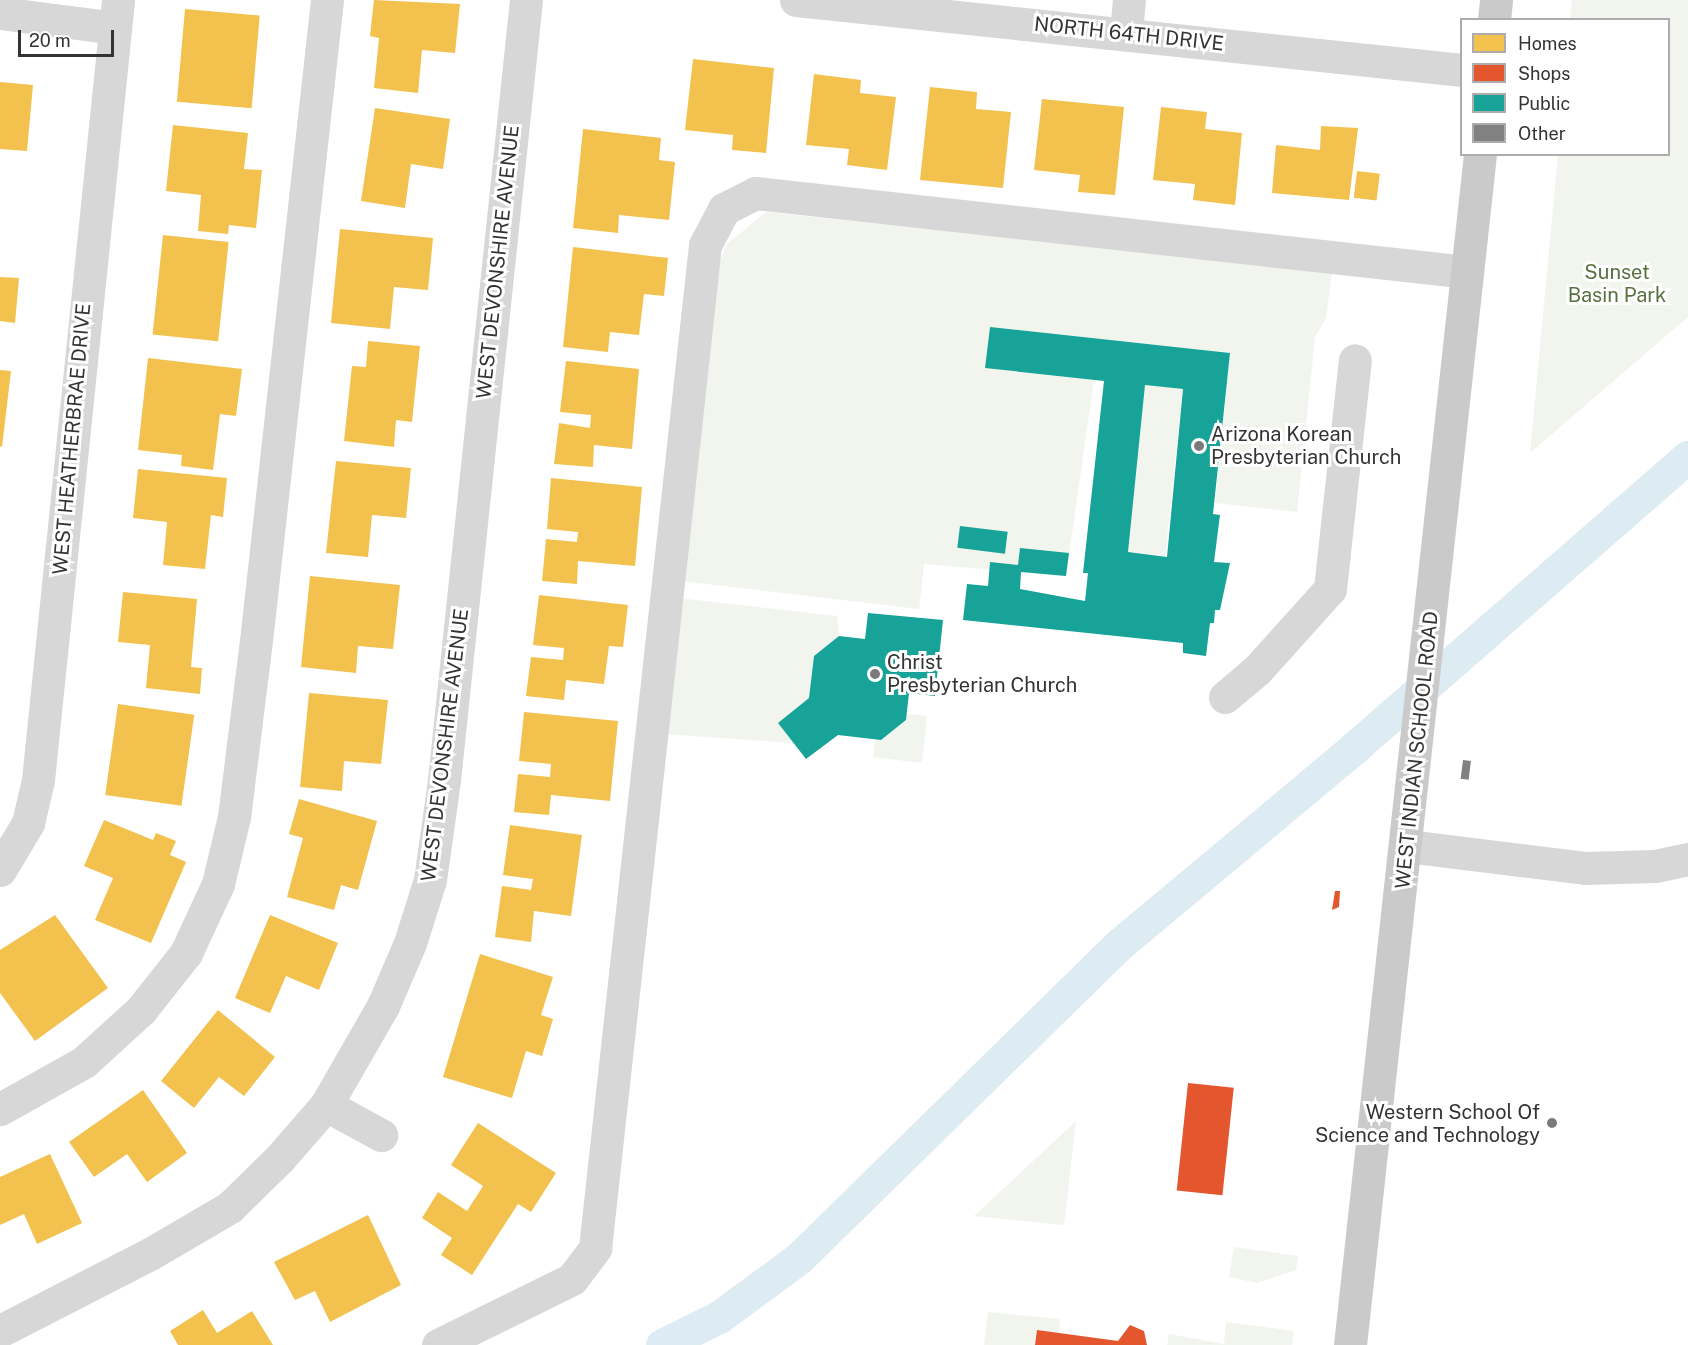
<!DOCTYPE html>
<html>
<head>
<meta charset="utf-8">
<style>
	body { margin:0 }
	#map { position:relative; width:1688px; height:1345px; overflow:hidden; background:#fff; font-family:"Public Sans",sans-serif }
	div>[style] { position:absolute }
	.green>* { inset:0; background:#f1f5ed; transform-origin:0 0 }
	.homes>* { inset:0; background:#f2c14e; transform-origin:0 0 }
	.shops>* { inset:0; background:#e4572e; transform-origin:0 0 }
	.public>* { inset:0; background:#17a398; transform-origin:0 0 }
	.canal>* { height:33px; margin:-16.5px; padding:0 16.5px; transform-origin:16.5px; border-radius:16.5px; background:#ddebf3 }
	.building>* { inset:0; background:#818181; transform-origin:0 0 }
	.minor>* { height:33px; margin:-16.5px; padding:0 16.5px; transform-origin:16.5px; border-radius:16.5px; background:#d7d7d7 }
	.major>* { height:33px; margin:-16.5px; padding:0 16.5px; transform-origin:16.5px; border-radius:16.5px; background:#cacaca }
	.dots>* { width:16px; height:16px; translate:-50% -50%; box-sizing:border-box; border:3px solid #fff; border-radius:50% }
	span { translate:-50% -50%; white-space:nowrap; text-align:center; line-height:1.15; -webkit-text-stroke:6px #fff; paint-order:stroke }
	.street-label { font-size:20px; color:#333 }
	.park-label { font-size:20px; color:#56703f }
	.poi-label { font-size:20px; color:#333 }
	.left { translate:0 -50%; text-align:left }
	.right { translate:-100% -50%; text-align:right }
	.legend { position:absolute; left:1460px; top:18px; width:210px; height:138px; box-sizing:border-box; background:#fff; border:2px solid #adadad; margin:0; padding:8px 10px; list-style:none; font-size:18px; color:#333 }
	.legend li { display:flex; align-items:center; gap:12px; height:30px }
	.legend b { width:30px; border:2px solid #adadad }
	.scale { position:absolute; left:18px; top:30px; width:96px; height:27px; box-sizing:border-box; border:3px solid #333; border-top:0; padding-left:8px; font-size:18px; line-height:21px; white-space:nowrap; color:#333; -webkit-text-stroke:4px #fff; paint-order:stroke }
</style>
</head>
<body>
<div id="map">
	<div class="green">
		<i style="clip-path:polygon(1572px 0,1688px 0,1688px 317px,1530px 453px,1558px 155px,1668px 154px,1668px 20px,1570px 19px)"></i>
		<i style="clip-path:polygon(766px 212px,1332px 272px,1326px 318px,1315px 337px,1297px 512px,1215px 503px,1230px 353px,990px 327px,985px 368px,1094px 380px,1066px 576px,924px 564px,919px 609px,681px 581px,714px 279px,726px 245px)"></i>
		<i style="left:1145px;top:385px;width:38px;height:168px;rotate:6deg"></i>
		<i style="clip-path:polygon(679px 598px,837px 616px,839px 636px,814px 656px,809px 698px,778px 723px,793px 743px,664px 734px)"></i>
		<i style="clip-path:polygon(907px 714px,927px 716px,922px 763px,873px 757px,875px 740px,881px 740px,906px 721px)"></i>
		<i style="clip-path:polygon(1076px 1121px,1064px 1225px,974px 1216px)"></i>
		<i style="clip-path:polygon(1234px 1247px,1298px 1256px,1296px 1270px,1257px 1283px,1229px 1277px)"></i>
		<i style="clip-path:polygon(988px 1312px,1060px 1319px,1059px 1333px,1037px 1330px,1035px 1345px,984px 1345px)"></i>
		<i style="clip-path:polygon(1226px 1322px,1294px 1331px,1292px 1345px,1167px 1345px,1169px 1334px,1224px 1344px)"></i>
	</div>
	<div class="homes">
		<i style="clip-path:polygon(374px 0,460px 4px,455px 53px,422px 50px,418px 93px,374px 88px,379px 38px,370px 36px)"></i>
		<i style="left:185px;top:9px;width:75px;height:93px;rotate:5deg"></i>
		<i style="clip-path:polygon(693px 59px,774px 68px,766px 153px,732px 150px,733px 135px,685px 130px)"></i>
		<i style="clip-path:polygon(814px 74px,861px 80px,860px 93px,896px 97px,887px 170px,847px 165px,849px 149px,806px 145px)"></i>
		<i style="clip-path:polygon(0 82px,33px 85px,27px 151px,0 149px)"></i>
		<i style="clip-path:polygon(930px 87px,977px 92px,976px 109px,1011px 112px,1003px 188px,920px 180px)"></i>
		<i style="clip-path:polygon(1042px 99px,1124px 107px,1115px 195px,1078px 192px,1080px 175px,1034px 170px)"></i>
		<i style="clip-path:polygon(1161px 107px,1207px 112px,1205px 129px,1242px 133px,1235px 205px,1193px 200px,1195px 184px,1153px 180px)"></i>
		<i style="clip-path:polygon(375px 108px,450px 119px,443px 169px,411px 164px,405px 208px,361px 201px)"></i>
		<i style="clip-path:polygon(173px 125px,248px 133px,244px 169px,262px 170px,256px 228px,229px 225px,228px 234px,198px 231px,201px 195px,166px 191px)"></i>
		<i style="clip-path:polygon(1321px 126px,1358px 128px,1349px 200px,1272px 193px,1276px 145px,1320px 150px)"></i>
		<i style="clip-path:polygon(583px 129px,661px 138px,659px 160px,675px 162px,669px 220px,619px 215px,618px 233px,573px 228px)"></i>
		<i style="left:1357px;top:171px;width:23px;height:27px;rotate:7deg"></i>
		<i style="clip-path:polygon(340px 229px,433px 238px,428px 290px,394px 287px,390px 329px,331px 323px)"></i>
		<i style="left:163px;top:235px;width:66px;height:100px;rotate:6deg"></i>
		<i style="clip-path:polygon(573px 247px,668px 258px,664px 296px,644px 294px,639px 335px,610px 332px,608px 352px,563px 347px)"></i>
		<i style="clip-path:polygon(0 277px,19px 278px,15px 323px,0 321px)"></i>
		<i style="clip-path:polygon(368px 341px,420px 346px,412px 422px,396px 420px,394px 447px,344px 441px,352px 366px,366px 367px)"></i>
		<i style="clip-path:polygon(148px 358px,242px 369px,236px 416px,220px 414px,213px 470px,181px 466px,182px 455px,138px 450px)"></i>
		<i style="clip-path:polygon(566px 361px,639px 369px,632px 449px,594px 445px,593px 467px,554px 464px,559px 423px,590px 428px,591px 415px,560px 412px)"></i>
		<i style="clip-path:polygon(0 370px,11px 371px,2px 447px,0 446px)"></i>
		<i style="clip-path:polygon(336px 461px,411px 468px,406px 518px,372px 515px,368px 557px,326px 553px)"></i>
		<i style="clip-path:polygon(138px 469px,227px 478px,223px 517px,211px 515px,205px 569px,163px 565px,167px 522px,133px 518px)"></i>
		<i style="clip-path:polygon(551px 478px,642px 487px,635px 566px,578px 561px,577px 584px,542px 581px,546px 539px,577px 542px,578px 532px,547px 529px)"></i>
		<i style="clip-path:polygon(310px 576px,400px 585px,393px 649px,358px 646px,356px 673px,301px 667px)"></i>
		<i style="clip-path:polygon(123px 592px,197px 599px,191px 667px,202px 668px,200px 694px,146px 688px,150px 645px,118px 642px)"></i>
		<i style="clip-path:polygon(539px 595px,628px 605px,623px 647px,609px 646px,604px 684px,566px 680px,564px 700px,526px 696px,531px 657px,563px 660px,564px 648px,533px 645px)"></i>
		<i style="clip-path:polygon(309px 693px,388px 700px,381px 764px,344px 761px,342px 791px,300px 787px)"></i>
		<i style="left:118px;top:704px;width:77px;height:92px;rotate:8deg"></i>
		<i style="clip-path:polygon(524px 712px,618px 721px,610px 801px,551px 795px,549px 815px,514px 812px,518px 774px,550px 777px,551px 764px,519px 761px)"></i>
		<i style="clip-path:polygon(299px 799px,377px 821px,358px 890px,341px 885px,334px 910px,287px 897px,303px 838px,289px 834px)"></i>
		<i style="clip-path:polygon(104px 820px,153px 840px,156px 833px,176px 841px,170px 855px,186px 862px,151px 943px,95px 920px,113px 878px,84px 866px)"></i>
		<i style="clip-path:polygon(510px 825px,582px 835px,571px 916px,534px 911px,531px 942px,495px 937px,502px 886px,531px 890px,533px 879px,503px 875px)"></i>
		<i style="clip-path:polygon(55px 915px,108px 988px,35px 1041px,0 993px,0 950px)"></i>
		<i style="clip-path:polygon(270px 915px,338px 943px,319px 990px,286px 976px,270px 1013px,235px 998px)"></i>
		<i style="clip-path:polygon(480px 954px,553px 977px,541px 1015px,553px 1019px,542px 1056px,526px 1051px,512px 1098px,443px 1077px)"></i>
		<i style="clip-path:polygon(218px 1010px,275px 1057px,244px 1096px,219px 1077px,194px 1108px,161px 1081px)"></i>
		<i style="clip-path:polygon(143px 1090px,187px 1153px,147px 1182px,127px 1154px,94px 1177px,69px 1142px)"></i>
		<i style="clip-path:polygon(478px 1123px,556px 1173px,531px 1212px,518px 1204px,472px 1275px,441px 1255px,452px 1238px,422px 1218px,438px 1192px,467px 1211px,483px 1186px,451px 1165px)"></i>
		<i style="clip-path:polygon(50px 1154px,82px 1223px,37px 1244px,24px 1214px,0 1225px,0 1177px)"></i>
		<i style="clip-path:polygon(368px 1215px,401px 1285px,330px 1322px,315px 1291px,295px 1300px,274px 1262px)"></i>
		<i style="clip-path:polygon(203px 1310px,217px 1333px,252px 1311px,273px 1345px,178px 1345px,170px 1331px)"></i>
	</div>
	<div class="shops">
		<i style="clip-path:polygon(1335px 891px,1340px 891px,1339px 907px,1332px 910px)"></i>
		<i style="left:1188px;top:1083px;width:46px;height:108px;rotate:6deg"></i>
		<i style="clip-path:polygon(1130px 1325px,1144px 1331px,1147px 1345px,1035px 1345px,1037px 1330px,1118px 1341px)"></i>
	</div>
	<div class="public">
		<i style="clip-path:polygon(evenodd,990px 327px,1230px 353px,1213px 514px,1220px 515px,1214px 562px,1230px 563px,1220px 610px,1215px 610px,1214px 623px,1210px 623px,1206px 656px,1183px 653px,1183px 643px,963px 620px,967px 584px,988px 586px,990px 562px,1018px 565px,1020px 548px,1069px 553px,1066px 576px,1021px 572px,1020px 589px,1085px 601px,1088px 573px,1083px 573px,1104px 381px,985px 368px,990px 327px,1145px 385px,1183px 389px,1167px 557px,1128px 552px,1145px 385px)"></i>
		<i style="left:960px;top:526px;width:48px;height:22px;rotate:7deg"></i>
		<i style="clip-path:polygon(868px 613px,943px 620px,935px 696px,909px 693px,906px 720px,881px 740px,838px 735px,806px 759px,778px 723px,809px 698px,814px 656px,839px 636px,865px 639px)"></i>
	</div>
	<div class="canal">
		<i style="left:662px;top:1345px;width:64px;rotate:-26.2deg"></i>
		<i style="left:719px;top:1317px;width:99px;rotate:-36.4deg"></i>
		<i style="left:799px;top:1258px;width:450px;rotate:-44.4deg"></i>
		<i style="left:1121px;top:943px;width:304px;rotate:-39.9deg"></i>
		<i style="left:1354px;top:748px;width:443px;rotate:-41.1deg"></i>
	</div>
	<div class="building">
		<i style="left:1463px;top:760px;width:8px;height:19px;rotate:7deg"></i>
	</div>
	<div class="minor">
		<i style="left:796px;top:0;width:670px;rotate:6deg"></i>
		<i style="left:0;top:13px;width:116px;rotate:7.4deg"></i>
		<i style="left:1126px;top:33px;width:33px;rotate:-85deg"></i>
		<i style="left:1225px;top:697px;width:42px;rotate:-40.2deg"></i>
		<i style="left:1257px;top:670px;width:109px;rotate:-48deg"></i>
		<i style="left:1330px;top:589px;width:230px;rotate:-83.8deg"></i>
		<i style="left:1407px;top:846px;width:179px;rotate:7deg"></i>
		<i style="left:1585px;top:868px;width:70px;rotate:-1.6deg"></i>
		<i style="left:1655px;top:866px;width:34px;rotate:-12deg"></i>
		<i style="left:0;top:870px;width:55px;rotate:-59.2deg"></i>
		<i style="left:28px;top:823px;width:44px;rotate:-76.9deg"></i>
		<i style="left:38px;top:780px;width:784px;rotate:-84.14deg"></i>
		<i style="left:326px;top:1105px;width:63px;rotate:28.6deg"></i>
		<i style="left:0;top:1109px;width:96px;rotate:-29.2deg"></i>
		<i style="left:84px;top:1062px;width:77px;rotate:-42.4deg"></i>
		<i style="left:141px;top:1010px;width:73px;rotate:-51.7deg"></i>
		<i style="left:186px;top:953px;width:76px;rotate:-65.1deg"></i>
		<i style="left:218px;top:884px;width:69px;rotate:-76.6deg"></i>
		<i style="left:234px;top:817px;width:186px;rotate:-82.9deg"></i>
		<i style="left:257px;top:632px;width:636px;rotate:-83.68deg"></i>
		<i style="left:0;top:1331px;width:169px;rotate:-27.2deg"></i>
		<i style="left:150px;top:1254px;width:93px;rotate:-30.4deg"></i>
		<i style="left:230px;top:1207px;width:70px;rotate:-44.4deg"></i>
		<i style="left:280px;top:1158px;width:70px;rotate:-49deg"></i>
		<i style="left:326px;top:1105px;width:114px;rotate:-60.1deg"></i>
		<i style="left:383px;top:1006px;width:69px;rotate:-66.8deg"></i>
		<i style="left:410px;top:943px;width:66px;rotate:-72.4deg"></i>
		<i style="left:430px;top:880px;width:101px;rotate:-82deg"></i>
		<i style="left:444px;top:780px;width:784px;rotate:-84deg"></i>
		<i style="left:438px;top:1345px;width:149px;rotate:-26.2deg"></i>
		<i style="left:572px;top:1279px;width:39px;rotate:-53deg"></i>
		<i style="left:595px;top:1248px;width:1009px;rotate:-83.74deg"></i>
		<i style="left:705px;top:245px;width:41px;rotate:-62.2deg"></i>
		<i style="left:724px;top:209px;width:35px;rotate:-27deg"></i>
		<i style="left:755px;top:193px;width:716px;rotate:6.33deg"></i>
	</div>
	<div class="major">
		<i style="left:1494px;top:20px;width:20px;rotate:-84deg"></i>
		<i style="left:1350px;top:1345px;width:1198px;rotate:-83.77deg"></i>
	</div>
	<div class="dots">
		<i style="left:1199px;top:446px;background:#7a7a7a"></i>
		<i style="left:875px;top:674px;background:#7a7a7a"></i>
		<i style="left:1552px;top:1123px;background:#7a7a7a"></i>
	</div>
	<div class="street-label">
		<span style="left:1129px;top:34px;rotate:6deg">NORTH 64TH DRIVE</span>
		<span style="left:498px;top:262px;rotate:-84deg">WEST DEVONSHIRE AVENUE</span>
		<span style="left:72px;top:439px;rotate:-85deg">WEST HEATHERBRAE DRIVE</span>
		<span style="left:445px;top:745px;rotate:-83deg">WEST DEVONSHIRE AVENUE</span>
		<span style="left:1417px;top:750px;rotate:-84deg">WEST INDIAN SCHOOL ROAD</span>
	</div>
	<div class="park-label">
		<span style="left:1617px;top:284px">Sunset<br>Basin Park</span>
	</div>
	<div class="poi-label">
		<span class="left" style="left:1211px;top:446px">Arizona Korean<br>Presbyterian Church</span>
		<span class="left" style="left:887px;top:674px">Christ<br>Presbyterian Church</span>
		<span class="right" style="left:1540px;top:1124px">Western School Of<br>Science and Technology</span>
	</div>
	<ul class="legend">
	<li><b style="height:16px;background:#f2c14e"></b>Homes</li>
	<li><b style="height:16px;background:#e4572e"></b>Shops</li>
	<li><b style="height:16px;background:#17a398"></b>Public</li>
	<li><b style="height:16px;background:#818181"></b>Other</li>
	</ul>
	<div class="scale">20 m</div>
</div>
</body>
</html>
